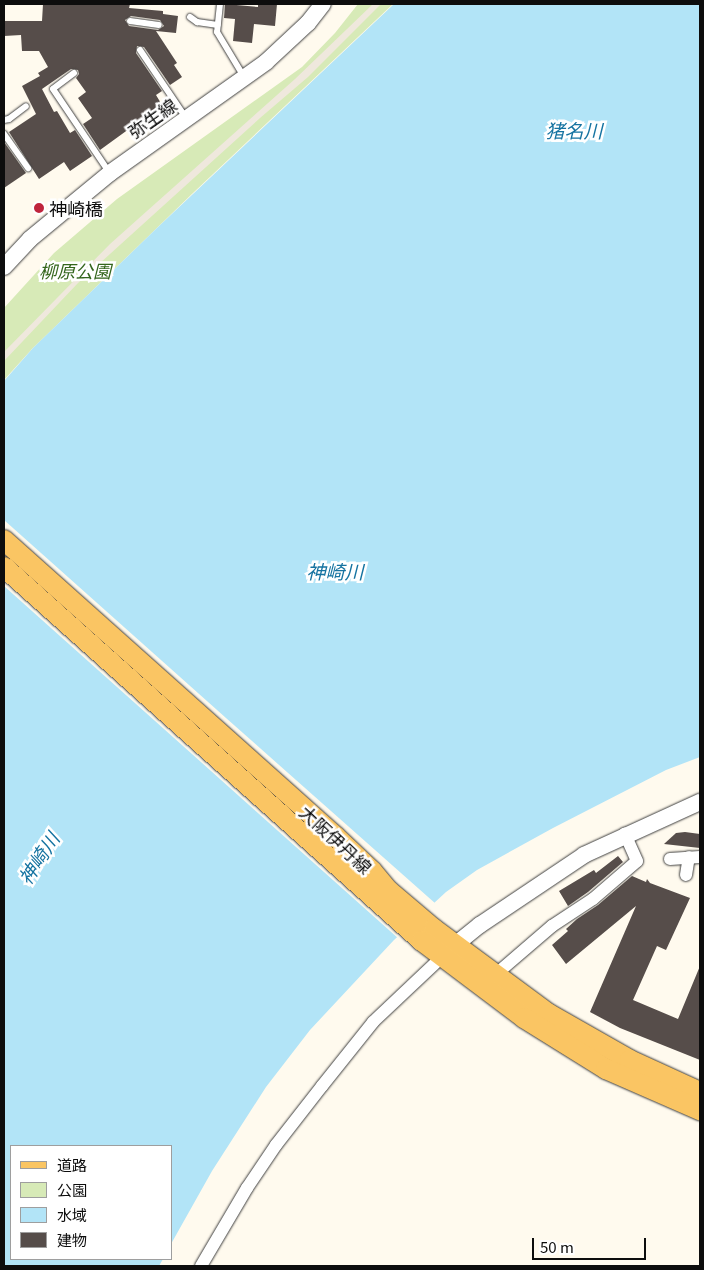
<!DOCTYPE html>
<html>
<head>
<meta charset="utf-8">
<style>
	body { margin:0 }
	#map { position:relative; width:704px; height:1270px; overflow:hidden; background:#fffaee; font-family:Georgia,"Noto Sans JP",serif }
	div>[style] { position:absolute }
	.green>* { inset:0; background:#d7eab7 }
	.plaza>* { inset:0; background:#efe8dd }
	.water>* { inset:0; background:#b2e4f7 }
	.pier>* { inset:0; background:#fffaee }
	.building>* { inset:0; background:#564d4a }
	.roads { filter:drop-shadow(0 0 1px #404040) drop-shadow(0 0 1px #404040) }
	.service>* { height:6px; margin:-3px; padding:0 3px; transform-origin:3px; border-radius:3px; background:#fff }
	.minor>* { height:12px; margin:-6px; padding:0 6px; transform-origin:6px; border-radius:6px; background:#fff }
	.tertiary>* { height:16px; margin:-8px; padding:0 8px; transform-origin:8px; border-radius:8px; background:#fff }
	.primary>* { height:20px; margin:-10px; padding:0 10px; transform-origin:10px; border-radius:10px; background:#fac563 }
	.dots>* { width:14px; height:14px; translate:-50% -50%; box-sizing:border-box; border:2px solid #fff; border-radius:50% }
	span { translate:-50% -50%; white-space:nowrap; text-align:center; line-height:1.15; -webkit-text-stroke:5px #fff; paint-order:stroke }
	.street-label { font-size:18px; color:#0d0d0d }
	.poi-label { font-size:18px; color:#0d0d0d }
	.left { translate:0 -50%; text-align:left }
	.park-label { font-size:18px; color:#34661d; font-style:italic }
	.water-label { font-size:19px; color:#1573a1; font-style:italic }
	.frame { position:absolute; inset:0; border:5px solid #0d0d0d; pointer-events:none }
	.legend { position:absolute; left:10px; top:1145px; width:162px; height:115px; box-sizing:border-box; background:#fff; border:1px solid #9e9e9e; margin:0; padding:6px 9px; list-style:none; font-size:15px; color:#0d0d0d }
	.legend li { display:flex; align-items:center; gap:10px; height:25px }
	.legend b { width:25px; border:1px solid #9e9e9e }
	.scale { position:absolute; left:532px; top:1238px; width:114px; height:22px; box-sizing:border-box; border:2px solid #0d0d0d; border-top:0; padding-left:6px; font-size:15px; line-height:18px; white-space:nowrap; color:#0d0d0d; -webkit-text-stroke:4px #fff; paint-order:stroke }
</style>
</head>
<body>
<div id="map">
	<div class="green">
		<i style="clip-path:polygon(358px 4px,393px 4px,193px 193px,32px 349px,4px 380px,4px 308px,54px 253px,117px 199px,302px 67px,335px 33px)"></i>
	</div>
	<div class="plaza">
		<i style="clip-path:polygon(373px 4px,381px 4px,308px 77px,260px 118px,78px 283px,4px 361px,4px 352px,110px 244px,295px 79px)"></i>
	</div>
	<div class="water">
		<i style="clip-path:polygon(394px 4px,700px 4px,700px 757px,666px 770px,553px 828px,477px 870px,446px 892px,394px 940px,310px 1030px,266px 1087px,212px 1171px,171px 1244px,171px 1146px,11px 1146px,11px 1259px,163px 1259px,159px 1266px,4px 1266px,4px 381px,33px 348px,158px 227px)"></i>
	</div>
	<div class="pier">
		<i style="clip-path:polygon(4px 520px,226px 718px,436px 904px,399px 939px,4px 586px)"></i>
	</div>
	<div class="building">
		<i style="clip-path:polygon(evenodd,43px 4px,130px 4px,129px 8px,163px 11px,163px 14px,178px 16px,176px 33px,156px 31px,177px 63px,174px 65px,182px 77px,170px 85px,144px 47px,137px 46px,136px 53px,162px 91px,156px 95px,162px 105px,100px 150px,83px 124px,92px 118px,78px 98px,86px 92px,76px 78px,79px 74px,78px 70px,71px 69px,42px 89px,54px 112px,57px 111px,70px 133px,75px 130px,92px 156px,70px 171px,64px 162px,39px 179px,9px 132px,36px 114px,22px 86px,40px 76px,38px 73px,48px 67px,39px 51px,22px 51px,21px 35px,4px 36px,4px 21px,42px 21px,43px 4px,131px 16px,160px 20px,164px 26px,158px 30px,129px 26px,125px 20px,131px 16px)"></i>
		<i style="clip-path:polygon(225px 4px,258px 7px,258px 4px,277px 4px,275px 26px,254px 24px,252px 43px,233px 41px,235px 19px,224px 18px)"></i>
		<i style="clip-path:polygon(4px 142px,26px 173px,4px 188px)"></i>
		<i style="clip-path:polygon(685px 832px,700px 834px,700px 848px,664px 844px,676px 833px)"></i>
		<i style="clip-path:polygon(618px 856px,623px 862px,588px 892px,568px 906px,559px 891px,594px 870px,596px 873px)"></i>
		<i style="clip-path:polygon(632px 876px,646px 882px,647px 879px,650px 883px,690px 898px,666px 950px,657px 946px,633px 1000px,678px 1019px,700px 966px,700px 1060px,620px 1028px,590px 1012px,636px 906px,566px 964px,552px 945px,568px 931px,566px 929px,577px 919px,598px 905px)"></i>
	</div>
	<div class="roads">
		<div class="service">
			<i style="left:220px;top:4px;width:28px;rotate:96deg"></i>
			<i style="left:217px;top:32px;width:52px;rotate:59deg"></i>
			<i style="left:190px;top:17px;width:9px;rotate:36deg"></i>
			<i style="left:197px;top:22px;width:21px;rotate:8deg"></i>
			<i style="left:130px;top:21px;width:29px;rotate:8deg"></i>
			<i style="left:140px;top:50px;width:82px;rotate:55.9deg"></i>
			<i style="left:74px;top:73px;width:26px;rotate:143deg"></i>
			<i style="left:53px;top:89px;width:100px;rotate:56deg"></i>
			<i style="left:4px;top:120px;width:5px;rotate:-11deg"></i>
			<i style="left:9px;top:119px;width:21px;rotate:-37deg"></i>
			<i style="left:4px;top:134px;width:42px;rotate:54.8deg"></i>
		</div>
		<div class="minor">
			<i style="left:670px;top:859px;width:30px;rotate:-4deg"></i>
			<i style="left:686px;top:875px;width:18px;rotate:-81deg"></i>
			<i style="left:495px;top:975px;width:75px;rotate:-40.7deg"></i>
			<i style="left:552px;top:926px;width:49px;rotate:-33.4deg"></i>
			<i style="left:593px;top:899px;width:58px;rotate:-40.8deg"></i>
			<i style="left:637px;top:861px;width:30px;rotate:-114deg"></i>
			<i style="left:201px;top:1266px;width:91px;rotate:-59.5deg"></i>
			<i style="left:247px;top:1188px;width:52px;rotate:-56deg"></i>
			<i style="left:276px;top:1145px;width:75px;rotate:-52.1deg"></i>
			<i style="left:322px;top:1086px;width:82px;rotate:-51.4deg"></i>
			<i style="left:373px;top:1022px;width:100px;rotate:-43.4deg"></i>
		</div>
		<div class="tertiary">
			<i style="left:4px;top:267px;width:38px;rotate:-47deg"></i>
			<i style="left:30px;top:239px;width:104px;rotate:-39.5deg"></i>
			<i style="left:110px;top:173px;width:191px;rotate:-35.4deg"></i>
			<i style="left:266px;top:62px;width:57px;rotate:-42.9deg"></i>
			<i style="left:308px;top:23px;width:24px;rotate:-52deg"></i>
			<i style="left:455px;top:945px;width:32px;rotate:-39deg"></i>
			<i style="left:480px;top:925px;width:125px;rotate:-33.9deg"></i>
			<i style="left:584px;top:855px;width:128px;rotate:-24.6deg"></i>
		</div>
		<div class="primary">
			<i style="left:4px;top:540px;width:444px;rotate:41.8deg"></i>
			<i style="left:335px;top:836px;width:51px;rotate:43.4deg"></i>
			<i style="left:372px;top:871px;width:26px;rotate:50deg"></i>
			<i style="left:389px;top:891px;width:59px;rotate:40.2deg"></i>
			<i style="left:434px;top:929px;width:143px;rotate:36.5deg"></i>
			<i style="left:549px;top:1014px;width:93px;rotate:29.6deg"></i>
			<i style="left:630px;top:1060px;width:77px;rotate:24.6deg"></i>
			<i style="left:4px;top:567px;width:561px;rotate:41.82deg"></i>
			<i style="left:422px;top:941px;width:128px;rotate:37deg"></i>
			<i style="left:524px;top:1018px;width:97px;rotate:31.9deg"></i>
			<i style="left:606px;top:1069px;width:103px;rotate:23.6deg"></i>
		</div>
	</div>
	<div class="dots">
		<i style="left:39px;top:208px;background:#bf243c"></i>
	</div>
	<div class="street-label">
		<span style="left:152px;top:118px;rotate:-35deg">弥生線</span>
		<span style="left:336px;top:839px;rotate:43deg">大阪伊丹線</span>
	</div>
	<div class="poi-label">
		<span class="left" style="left:49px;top:208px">神崎橋</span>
	</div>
	<div class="park-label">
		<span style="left:75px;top:270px">柳原公園</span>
	</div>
	<div class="water-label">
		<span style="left:574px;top:130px">猪名川</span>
		<span style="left:335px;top:571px">神崎川</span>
		<span style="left:38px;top:858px;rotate:-57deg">神崎川</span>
	</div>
	<div class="frame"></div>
	<ul class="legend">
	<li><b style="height:6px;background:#fac563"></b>道路</li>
	<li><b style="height:14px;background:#d7eab7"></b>公園</li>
	<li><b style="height:14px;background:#b2e4f7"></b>水域</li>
	<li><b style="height:14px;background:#564d4a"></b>建物</li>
	</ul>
	<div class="scale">50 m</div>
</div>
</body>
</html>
